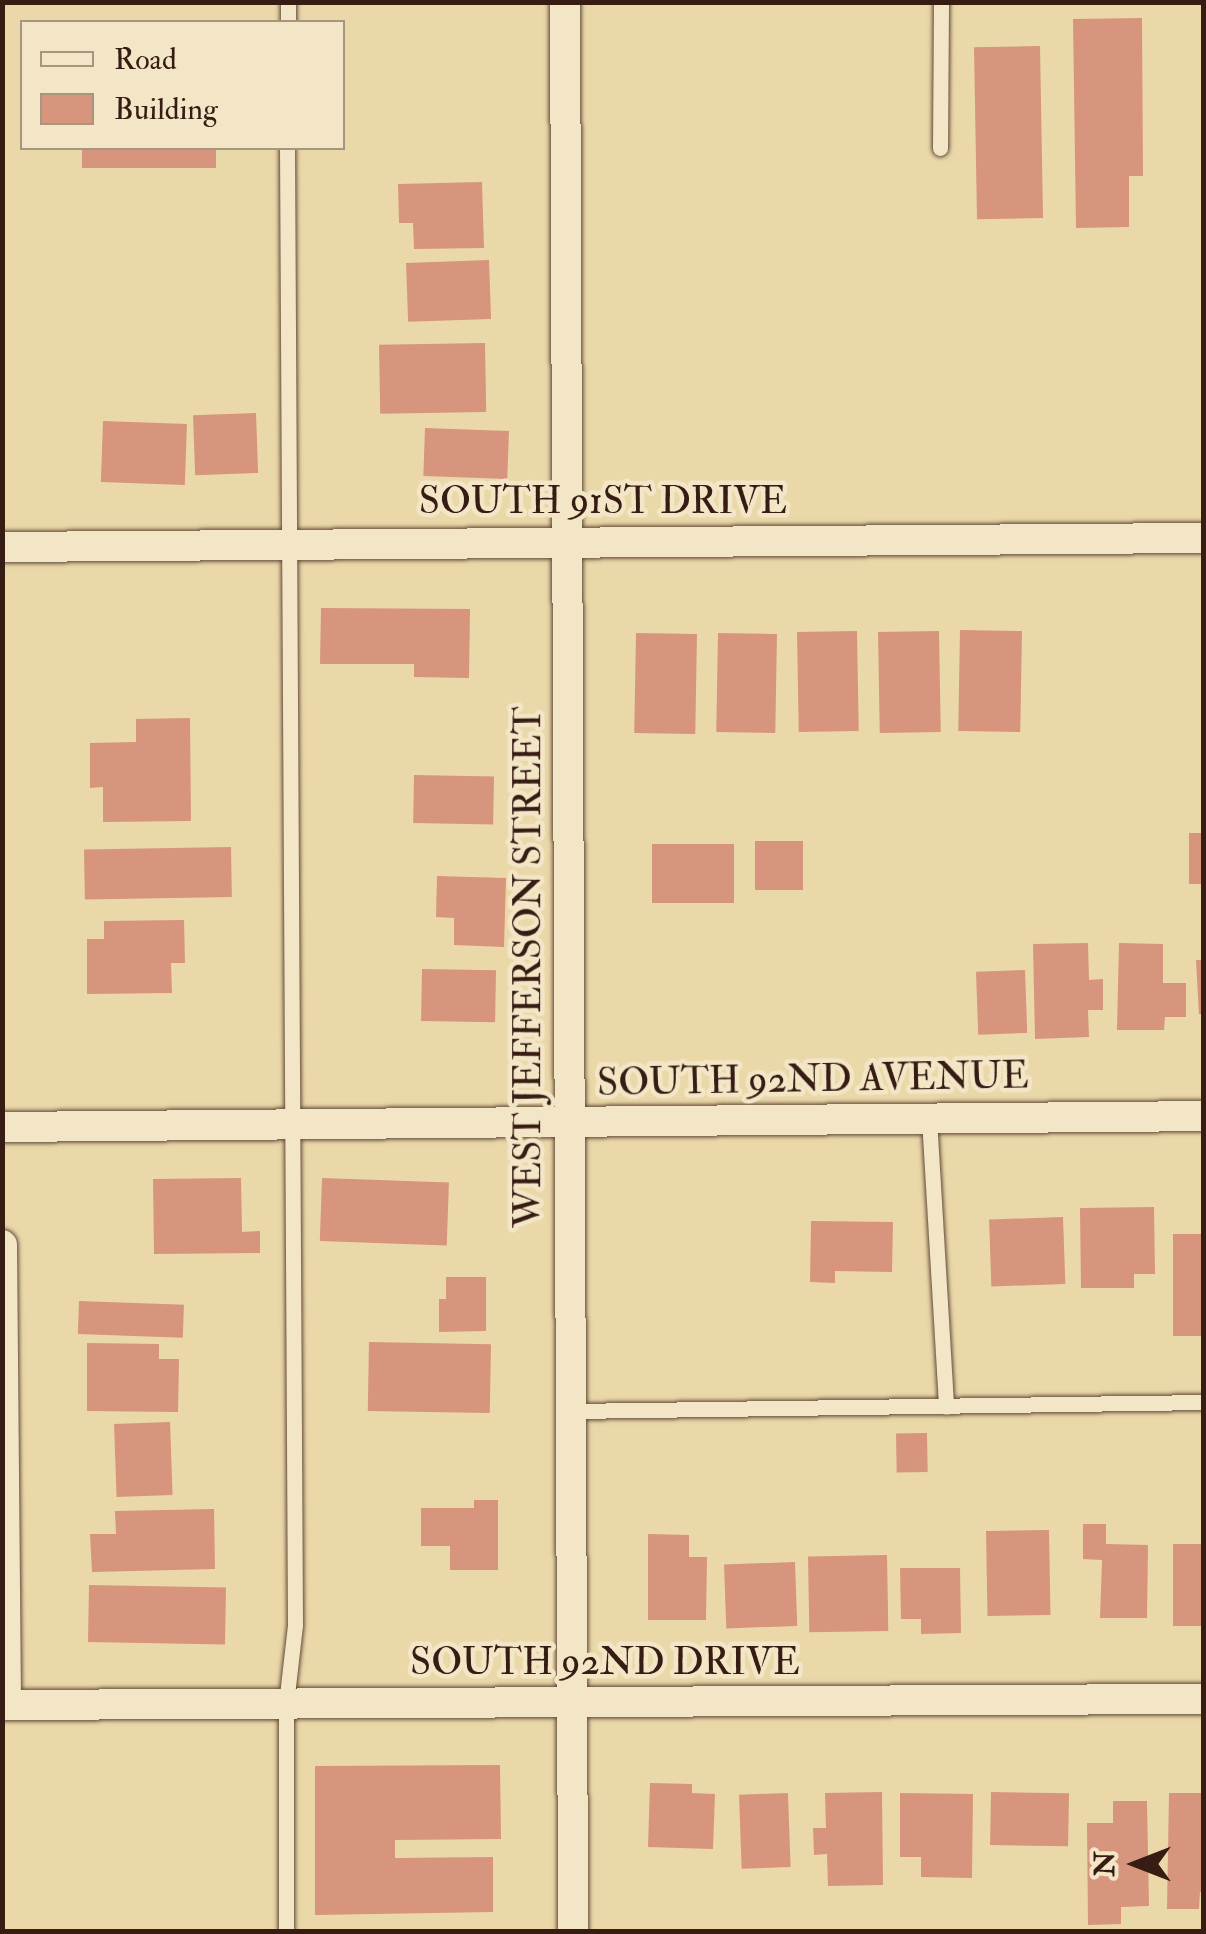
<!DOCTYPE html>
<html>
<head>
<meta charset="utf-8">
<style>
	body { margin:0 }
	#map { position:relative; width:1206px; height:1934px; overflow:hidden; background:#ebd8a9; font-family:"IM FELL Double Pica",serif }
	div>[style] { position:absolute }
	.building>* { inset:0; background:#d6957c; transform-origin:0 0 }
	.roads { filter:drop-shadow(0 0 2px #634b38) drop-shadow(0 0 2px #634b38) }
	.service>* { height:15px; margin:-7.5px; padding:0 7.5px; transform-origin:7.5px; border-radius:7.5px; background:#f2e6c7 }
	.minor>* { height:30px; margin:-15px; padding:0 15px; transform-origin:15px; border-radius:15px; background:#f2e6c7 }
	span { translate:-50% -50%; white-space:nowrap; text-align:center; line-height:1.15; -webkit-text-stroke:9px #f2e6c7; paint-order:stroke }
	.street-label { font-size:38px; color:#361c12 }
	.frame { position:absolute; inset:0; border:5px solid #361c12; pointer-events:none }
	.legend { position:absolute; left:20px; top:20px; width:325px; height:130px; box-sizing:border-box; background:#f2e6c7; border:2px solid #a7957f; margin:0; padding:12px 18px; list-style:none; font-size:30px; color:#361c12 }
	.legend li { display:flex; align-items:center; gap:20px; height:50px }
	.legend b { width:50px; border:2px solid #a7957f }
	.north { position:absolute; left:1086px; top:1814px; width:100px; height:100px; -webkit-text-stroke:8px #f2e6c7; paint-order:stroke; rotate:270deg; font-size:28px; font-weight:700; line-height:40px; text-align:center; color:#361c12 }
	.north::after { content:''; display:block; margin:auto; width:35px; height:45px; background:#361c12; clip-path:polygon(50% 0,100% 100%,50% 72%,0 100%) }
</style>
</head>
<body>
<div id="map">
	<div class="building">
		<i style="clip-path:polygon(1142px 18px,1143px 176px,1129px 176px,1129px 227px,1076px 228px,1073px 19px)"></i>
		<i style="left:1040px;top:46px;width:172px;height:66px;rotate:89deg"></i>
		<i style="left:82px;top:148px;width:134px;height:20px"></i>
		<i style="clip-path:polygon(482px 182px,484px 248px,414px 249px,413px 223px,399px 223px,398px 184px)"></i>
		<i style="left:489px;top:260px;width:59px;height:83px;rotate:88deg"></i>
		<i style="left:485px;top:343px;width:69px;height:106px;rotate:89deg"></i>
		<i style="left:256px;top:413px;width:60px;height:63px;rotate:88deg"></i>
		<i style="left:103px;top:421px;width:84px;height:61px;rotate:2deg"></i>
		<i style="left:425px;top:428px;width:84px;height:48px;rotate:2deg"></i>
		<i style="clip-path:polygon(321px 608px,470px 609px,469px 678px,414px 677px,414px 664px,320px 664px)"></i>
		<i style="left:960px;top:630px;width:62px;height:101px;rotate:1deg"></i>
		<i style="left:857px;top:631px;width:100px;height:60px;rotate:89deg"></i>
		<i style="left:939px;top:631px;width:101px;height:61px;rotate:89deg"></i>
		<i style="left:636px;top:633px;width:61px;height:100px;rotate:1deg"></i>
		<i style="left:718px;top:633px;width:59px;height:99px;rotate:1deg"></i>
		<i style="clip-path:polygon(190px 718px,191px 821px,103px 822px,103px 787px,90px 788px,90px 743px,136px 742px,136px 719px)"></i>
		<i style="left:414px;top:775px;width:80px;height:48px;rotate:1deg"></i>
		<i style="left:1189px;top:833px;width:15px;height:51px"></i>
		<i style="left:755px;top:841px;width:48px;height:49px"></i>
		<i style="left:652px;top:844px;width:82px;height:59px"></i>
		<i style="left:231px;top:847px;width:50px;height:147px;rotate:89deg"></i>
		<i style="clip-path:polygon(437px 876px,506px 878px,504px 947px,454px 945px,454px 918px,436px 917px)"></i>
		<i style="clip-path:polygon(184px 920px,185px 963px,171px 963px,172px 993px,87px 994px,87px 939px,104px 939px,104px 921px)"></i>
		<i style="clip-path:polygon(1088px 943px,1089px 980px,1103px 979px,1103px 1010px,1088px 1010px,1089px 1037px,1035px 1039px,1033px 944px)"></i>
		<i style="clip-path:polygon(1119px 943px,1163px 944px,1163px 983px,1186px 983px,1186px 1017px,1165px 1017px,1164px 1030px,1117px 1030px)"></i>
		<i style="clip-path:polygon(1196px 960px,1204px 960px,1204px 1014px,1199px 1014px)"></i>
		<i style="left:422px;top:969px;width:74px;height:52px;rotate:1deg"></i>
		<i style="left:1025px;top:970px;width:63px;height:49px;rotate:88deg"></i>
		<i style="clip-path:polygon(241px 1178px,242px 1232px,260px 1231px,260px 1253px,154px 1254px,153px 1179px)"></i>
		<i style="left:322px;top:1178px;width:127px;height:63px;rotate:2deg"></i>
		<i style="clip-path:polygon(1154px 1207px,1155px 1274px,1134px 1274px,1134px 1288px,1081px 1288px,1080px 1208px)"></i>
		<i style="left:1063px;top:1217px;width:67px;height:74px;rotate:88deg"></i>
		<i style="clip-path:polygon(811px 1221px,893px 1222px,892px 1272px,835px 1271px,835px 1283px,810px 1282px)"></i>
		<i style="left:1173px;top:1234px;width:31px;height:102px"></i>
		<i style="clip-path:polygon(446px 1277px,486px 1277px,486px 1331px,439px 1332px,439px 1299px,446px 1299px)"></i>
		<i style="left:79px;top:1301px;width:105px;height:33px;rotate:2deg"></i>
		<i style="left:369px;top:1342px;width:122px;height:69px;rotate:1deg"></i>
		<i style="clip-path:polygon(87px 1343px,159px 1344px,159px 1359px,179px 1359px,178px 1412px,87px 1411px)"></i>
		<i style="left:170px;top:1422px;width:73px;height:56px;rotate:88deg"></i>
		<i style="left:927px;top:1433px;width:39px;height:31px;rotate:89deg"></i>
		<i style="clip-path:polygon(474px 1500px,498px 1500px,498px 1570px,450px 1570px,450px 1546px,421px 1546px,421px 1508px,474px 1508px)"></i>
		<i style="clip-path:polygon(214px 1509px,215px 1569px,92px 1572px,90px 1534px,116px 1534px,115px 1511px)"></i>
		<i style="clip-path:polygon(1083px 1524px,1106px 1524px,1106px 1544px,1148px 1545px,1147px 1618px,1100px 1618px,1102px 1560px,1083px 1559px)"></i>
		<i style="left:1049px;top:1530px;width:85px;height:63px;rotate:89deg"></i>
		<i style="clip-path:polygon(648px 1534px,689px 1535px,689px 1557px,707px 1557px,706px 1620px,648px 1620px)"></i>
		<i style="left:1204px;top:1544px;width:82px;height:31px;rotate:90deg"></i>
		<i style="left:887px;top:1555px;width:76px;height:79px;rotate:89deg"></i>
		<i style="left:795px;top:1562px;width:64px;height:71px;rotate:88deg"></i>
		<i style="clip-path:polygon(900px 1568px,960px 1568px,961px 1633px,921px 1634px,921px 1619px,901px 1619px)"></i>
		<i style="left:89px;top:1585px;width:137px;height:57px;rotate:1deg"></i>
		<i style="clip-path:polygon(500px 1765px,501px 1839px,395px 1840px,395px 1858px,493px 1857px,493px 1912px,315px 1915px,315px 1766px)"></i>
		<i style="clip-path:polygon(650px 1783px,692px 1784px,692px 1793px,715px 1794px,713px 1849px,648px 1847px)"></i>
		<i style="clip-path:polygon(882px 1792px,883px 1885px,828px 1886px,827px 1854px,814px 1855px,813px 1828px,826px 1828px,825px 1793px)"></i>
		<i style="left:991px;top:1792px;width:78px;height:53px;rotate:1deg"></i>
		<i style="left:788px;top:1793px;width:74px;height:49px;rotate:88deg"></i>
		<i style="clip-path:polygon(900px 1793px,973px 1794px,972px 1878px,921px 1877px,921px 1857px,900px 1857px)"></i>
		<i style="clip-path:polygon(1169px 1793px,1204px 1793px,1204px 1892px,1200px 1892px,1199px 1909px,1167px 1909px)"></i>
		<i style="clip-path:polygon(1113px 1801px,1147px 1801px,1149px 1906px,1121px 1907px,1121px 1924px,1088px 1925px,1087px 1823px,1113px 1823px)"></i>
	</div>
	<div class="roads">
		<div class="service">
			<i style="left:288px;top:22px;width:20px;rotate:-90deg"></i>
			<i style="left:940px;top:148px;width:146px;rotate:-89.6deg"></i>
			<i style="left:929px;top:1118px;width:289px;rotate:86.6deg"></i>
			<i style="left:571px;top:1411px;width:633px;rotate:-0.81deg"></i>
			<i style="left:286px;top:1932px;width:228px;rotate:-90deg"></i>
			<i style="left:286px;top:1704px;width:80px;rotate:-83.5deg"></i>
			<i style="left:295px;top:1625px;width:1477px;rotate:-90.31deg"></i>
		</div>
		<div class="minor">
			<i style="left:565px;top:2px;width:1930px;rotate:89.76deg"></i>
			<i style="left:2px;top:547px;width:1202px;rotate:-0.43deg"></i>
			<i style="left:2px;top:1127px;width:1202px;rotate:-0.52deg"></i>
			<i style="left:2px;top:1245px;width:460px;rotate:89.5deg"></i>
			<i style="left:2px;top:1705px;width:1202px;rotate:-0.29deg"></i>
		</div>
	</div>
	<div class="street-label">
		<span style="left:603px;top:502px">SOUTH 91ST DRIVE</span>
		<span style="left:529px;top:967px;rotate:-90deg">WEST JEFFERSON STREET</span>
		<span style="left:813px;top:1080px;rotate:-1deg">SOUTH 92ND AVENUE</span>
		<span style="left:605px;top:1663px">SOUTH 92ND DRIVE</span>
	</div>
	<div class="frame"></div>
	<ul class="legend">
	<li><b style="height:12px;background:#f2e6c7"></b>Road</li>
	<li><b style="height:28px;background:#d6957c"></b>Building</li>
	</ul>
	<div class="north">N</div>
</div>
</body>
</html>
